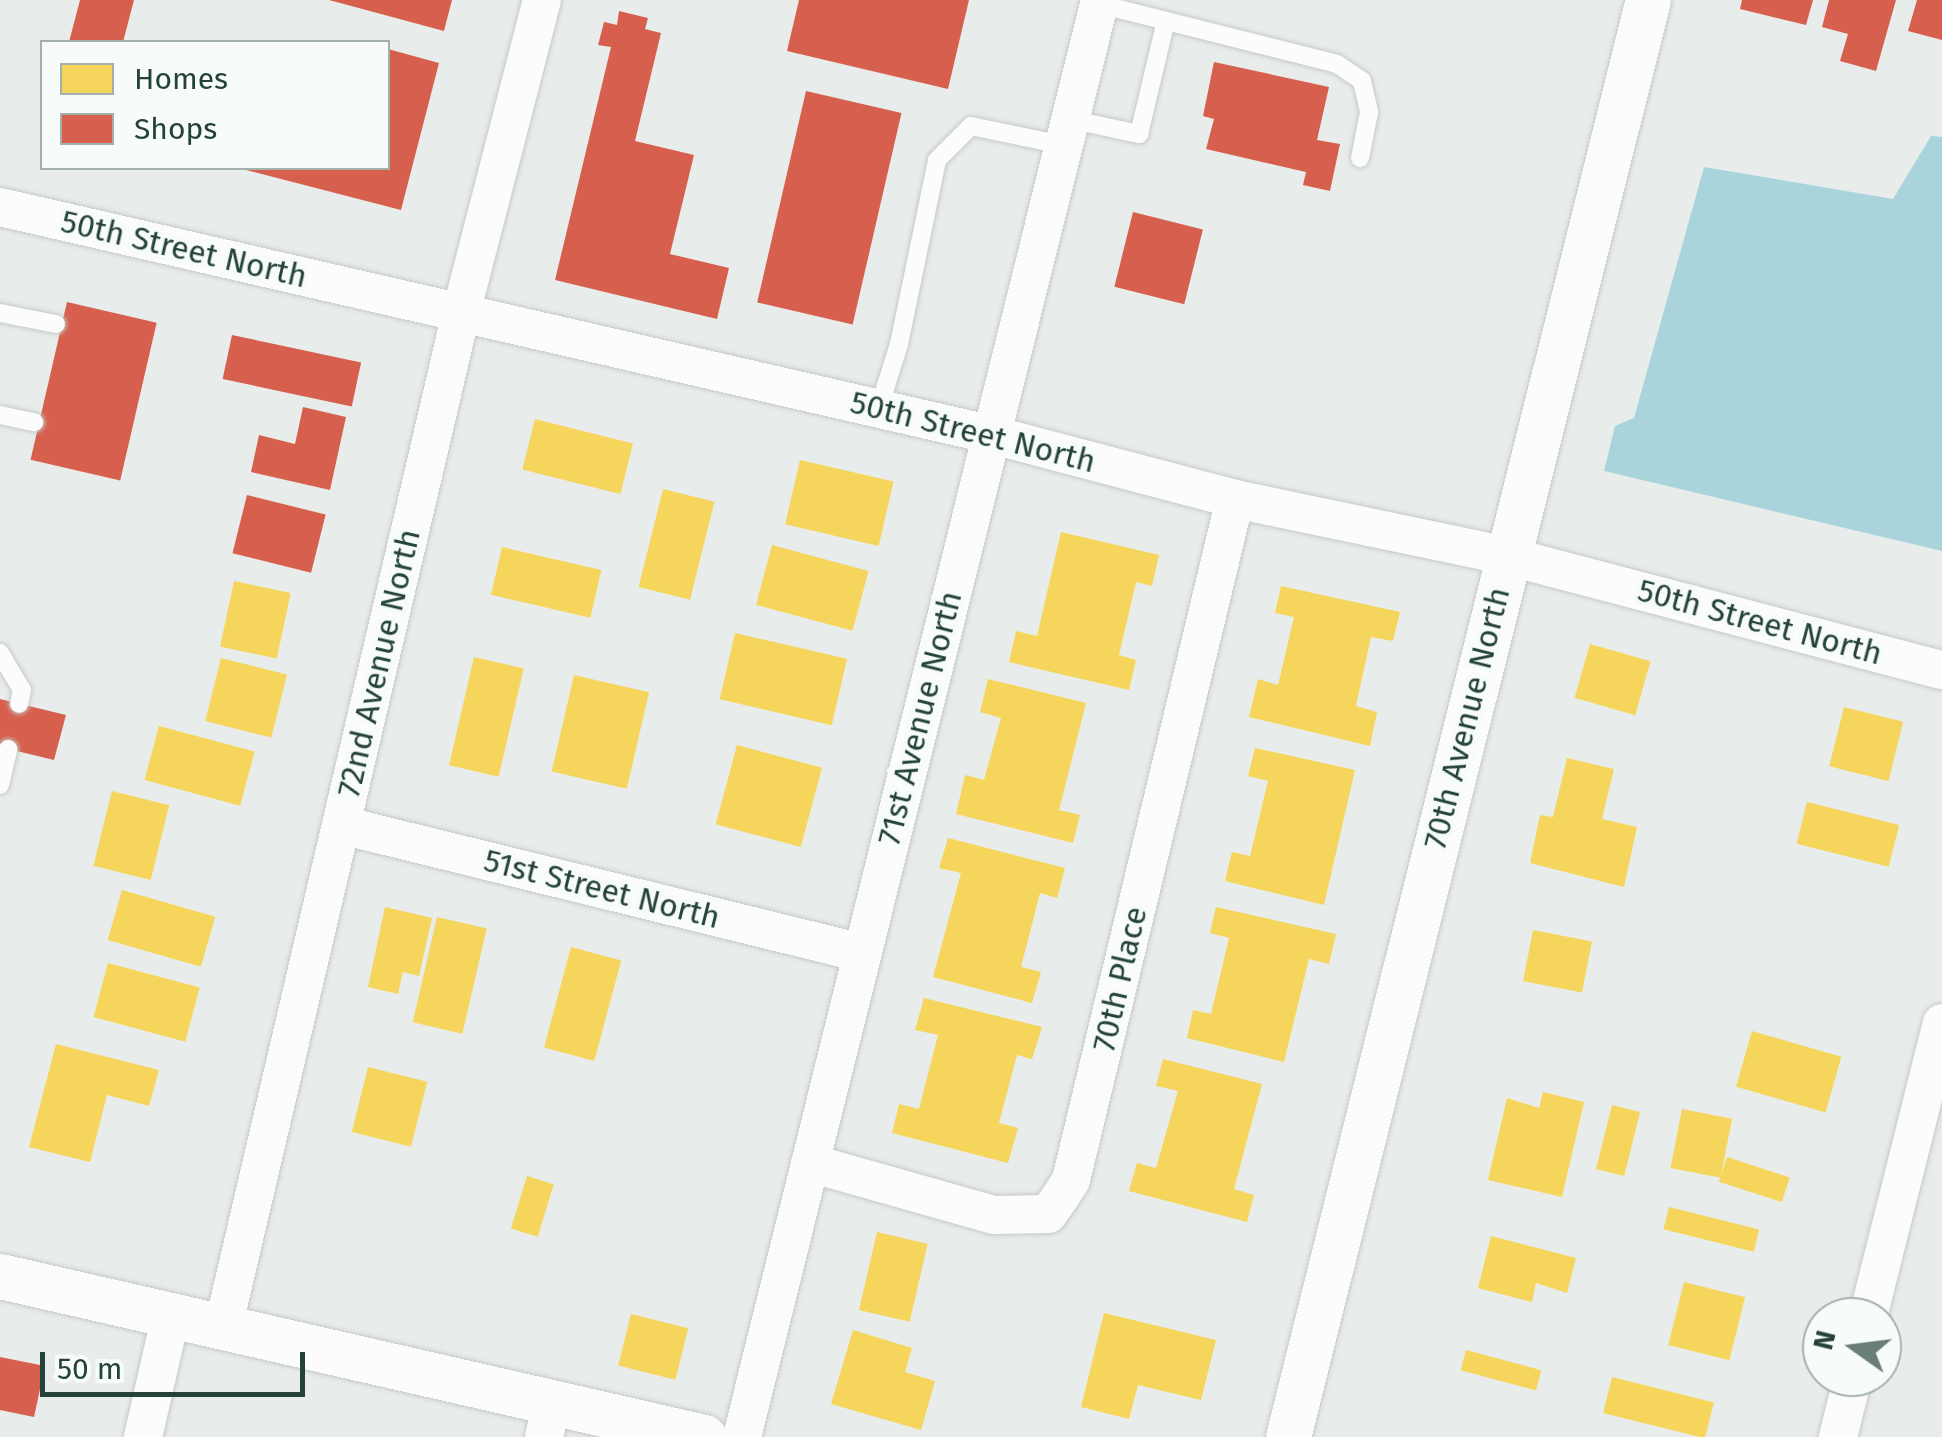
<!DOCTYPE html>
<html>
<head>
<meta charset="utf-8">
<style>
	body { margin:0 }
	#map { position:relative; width:1942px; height:1437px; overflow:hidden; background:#e8edeb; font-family:"Fira Sans",sans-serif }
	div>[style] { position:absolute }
	.water>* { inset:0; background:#a9d4db }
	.homes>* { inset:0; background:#f6d55c; transform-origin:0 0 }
	.shops>* { inset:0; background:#d6604d; transform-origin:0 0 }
	.roads { filter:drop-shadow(0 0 2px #c5cac8) drop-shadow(0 0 2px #c5cac8) }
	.service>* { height:18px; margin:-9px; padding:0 9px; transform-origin:9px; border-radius:9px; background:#fcfcfc }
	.minor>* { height:38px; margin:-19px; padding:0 19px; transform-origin:19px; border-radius:19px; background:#fcfcfc }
	.tertiary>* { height:45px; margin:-22.5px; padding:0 22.5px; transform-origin:22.5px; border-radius:22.5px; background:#fcfcfc }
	span { translate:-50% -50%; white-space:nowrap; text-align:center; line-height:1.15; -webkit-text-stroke:10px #f7fbf9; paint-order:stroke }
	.street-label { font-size:32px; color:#24423a }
	.legend { position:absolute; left:40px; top:40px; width:350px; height:130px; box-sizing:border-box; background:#f7fbf9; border:2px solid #a3b1ad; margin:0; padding:12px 18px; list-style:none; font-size:30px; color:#24423a }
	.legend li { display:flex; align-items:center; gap:20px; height:50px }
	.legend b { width:50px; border:2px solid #a3b1ad }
	.north { position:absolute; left:1802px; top:1297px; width:100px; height:100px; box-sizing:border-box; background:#f7fbf9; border:2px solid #a3b1ad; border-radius:50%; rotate:284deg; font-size:28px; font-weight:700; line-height:40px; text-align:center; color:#24423a }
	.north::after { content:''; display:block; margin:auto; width:35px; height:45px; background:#697e78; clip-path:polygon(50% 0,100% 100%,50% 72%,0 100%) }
	.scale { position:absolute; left:40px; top:1352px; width:265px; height:45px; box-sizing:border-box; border:5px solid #24423a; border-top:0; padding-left:12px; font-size:30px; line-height:35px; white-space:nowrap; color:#24423a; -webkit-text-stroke:8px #f7fbf9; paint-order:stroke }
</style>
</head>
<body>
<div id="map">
	<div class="water">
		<i style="clip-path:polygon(1931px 136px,1942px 137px,1942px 551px,1604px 471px,1615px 426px,1634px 418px,1704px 167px,1893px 199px)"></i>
	</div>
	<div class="homes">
		<i style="left:535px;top:419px;width:101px;height:52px;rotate:14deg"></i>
		<i style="left:800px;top:460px;width:96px;height:66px;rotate:13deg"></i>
		<i style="left:663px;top:489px;width:53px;height:101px;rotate:14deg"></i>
		<i style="clip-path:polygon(1061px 532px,1159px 555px,1152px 586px,1136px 582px,1119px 655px,1136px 660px,1129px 690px,1009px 662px,1016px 631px,1037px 636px)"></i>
		<i style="left:772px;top:545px;width:100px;height:62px;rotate:15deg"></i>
		<i style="left:502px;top:547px;width:102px;height:49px;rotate:13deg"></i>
		<i style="left:234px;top:581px;width:58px;height:67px;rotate:12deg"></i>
		<i style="clip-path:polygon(1281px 586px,1400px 612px,1393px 641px,1371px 637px,1356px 706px,1377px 712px,1370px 746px,1249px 717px,1258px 679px,1278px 685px,1294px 617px,1275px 613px)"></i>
		<i style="left:735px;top:633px;width:115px;height:68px;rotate:13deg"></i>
		<i style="left:1590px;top:644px;width:63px;height:56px;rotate:16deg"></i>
		<i style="left:474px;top:657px;width:51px;height:111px;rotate:13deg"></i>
		<i style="left:221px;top:658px;width:68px;height:65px;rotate:14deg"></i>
		<i style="left:574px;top:675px;width:77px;height:99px;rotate:13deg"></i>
		<i style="clip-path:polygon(988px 679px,1086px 703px,1059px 810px,1080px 815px,1073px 843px,956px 814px,965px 775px,984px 780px,1001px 718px,980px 712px)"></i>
		<i style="left:1844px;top:707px;width:61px;height:61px;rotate:14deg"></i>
		<i style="left:159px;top:726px;width:99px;height:56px;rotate:15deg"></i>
		<i style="left:737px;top:745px;width:88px;height:82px;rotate:15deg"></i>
		<i style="clip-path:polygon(1255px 748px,1355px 770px,1324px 905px,1225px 881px,1232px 852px,1250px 856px,1268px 781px,1248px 776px)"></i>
		<i style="clip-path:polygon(1567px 758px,1614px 769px,1602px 819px,1637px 827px,1624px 887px,1530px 863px,1540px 815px,1553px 817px)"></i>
		<i style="left:112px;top:791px;width:59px;height:77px;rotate:14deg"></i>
		<i style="left:1807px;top:802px;width:95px;height:43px;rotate:14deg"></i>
		<i style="clip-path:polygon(948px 838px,1065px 868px,1057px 898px,1040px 893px,1021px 967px,1041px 972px,1032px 1003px,933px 977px,961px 873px,939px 868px)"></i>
		<i style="left:122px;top:890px;width:97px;height:52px;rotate:16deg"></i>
		<i style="clip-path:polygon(385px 907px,432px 918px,419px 976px,403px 972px,398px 994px,368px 987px)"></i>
		<i style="clip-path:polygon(1216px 907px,1336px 934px,1329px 964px,1309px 959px,1284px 1062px,1187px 1038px,1193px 1010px,1211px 1014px,1229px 938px,1210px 933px)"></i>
		<i style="left:437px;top:917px;width:51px;height:108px;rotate:13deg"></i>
		<i style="left:1533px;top:930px;width:60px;height:52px;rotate:11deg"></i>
		<i style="left:571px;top:947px;width:52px;height:104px;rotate:15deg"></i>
		<i style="left:108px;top:963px;width:95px;height:56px;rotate:15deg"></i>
		<i style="clip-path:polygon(924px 998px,1042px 1027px,1032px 1059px,1017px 1055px,999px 1123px,1018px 1128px,1008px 1163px,892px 1133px,899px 1104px,919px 1109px,938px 1035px,915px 1030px)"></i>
		<i style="left:1752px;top:1031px;width:93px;height:58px;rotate:16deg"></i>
		<i style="clip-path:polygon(56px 1044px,159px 1070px,149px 1106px,107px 1095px,90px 1162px,29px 1147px)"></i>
		<i style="clip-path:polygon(1163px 1059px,1262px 1084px,1234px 1189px,1254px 1195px,1247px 1222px,1129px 1191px,1137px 1163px,1156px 1168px,1178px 1091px,1156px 1086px)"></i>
		<i style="left:368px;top:1067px;width:61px;height:67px;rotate:14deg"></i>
		<i style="clip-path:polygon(1543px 1092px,1584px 1102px,1562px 1197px,1488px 1180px,1507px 1098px,1539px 1108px)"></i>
		<i style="left:1612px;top:1105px;width:29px;height:66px;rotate:14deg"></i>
		<i style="left:1682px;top:1109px;width:51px;height:60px;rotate:11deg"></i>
		<i style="left:1727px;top:1157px;width:66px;height:26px;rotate:18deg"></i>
		<i style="left:527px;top:1176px;width:28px;height:55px;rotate:17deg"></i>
		<i style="left:1669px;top:1207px;width:93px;height:23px;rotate:14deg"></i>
		<i style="left:877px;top:1232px;width:52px;height:80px;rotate:13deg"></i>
		<i style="clip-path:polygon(1491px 1236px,1576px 1258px,1567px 1293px,1536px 1283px,1532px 1302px,1478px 1288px)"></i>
		<i style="left:1684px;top:1282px;width:63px;height:65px;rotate:14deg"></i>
		<i style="clip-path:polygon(1104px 1313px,1216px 1340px,1201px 1400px,1138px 1385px,1129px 1419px,1081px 1407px)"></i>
		<i style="left:631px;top:1314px;width:59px;height:53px;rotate:14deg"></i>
		<i style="clip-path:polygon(853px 1330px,912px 1348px,905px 1372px,935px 1381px,921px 1430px,831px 1404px)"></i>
		<i style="left:1466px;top:1350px;width:78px;height:21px;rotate:15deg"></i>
		<i style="left:1612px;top:1377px;width:105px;height:37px;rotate:14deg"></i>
	</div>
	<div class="shops">
		<i style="clip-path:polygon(80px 0,134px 0,123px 42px,69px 42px)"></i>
		<i style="clip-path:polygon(329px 0,452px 0,444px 31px)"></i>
		<i style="clip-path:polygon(799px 0,969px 0,948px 89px,787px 51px)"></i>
		<i style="clip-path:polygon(1742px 0,1813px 0,1806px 25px,1740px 9px)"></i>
		<i style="clip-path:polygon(1829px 0,1896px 0,1876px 71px,1840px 61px,1848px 34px,1822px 27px)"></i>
		<i style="clip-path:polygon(1917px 0,1942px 0,1942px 40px,1908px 31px)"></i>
		<i style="clip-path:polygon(619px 11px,648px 18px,645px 29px,661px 33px,635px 141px,694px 155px,670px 254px,729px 268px,717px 319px,555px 280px,611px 47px,598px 45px,604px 22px,617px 25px)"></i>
		<i style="clip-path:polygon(388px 49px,439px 63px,401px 210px,242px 169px,388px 168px)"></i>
		<i style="clip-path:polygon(1214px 62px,1329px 87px,1317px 140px,1340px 144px,1330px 191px,1303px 185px,1306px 172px,1206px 149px,1214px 119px,1203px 116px)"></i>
		<i style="left:806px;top:91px;width:98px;height:217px;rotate:13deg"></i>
		<i style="left:1133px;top:212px;width:72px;height:77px;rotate:14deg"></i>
		<i style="left:67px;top:302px;width:92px;height:162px;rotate:13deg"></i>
		<i style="left:232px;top:335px;width:132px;height:45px;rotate:12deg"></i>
		<i style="clip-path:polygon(303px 407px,346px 417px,330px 490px,251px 472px,259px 435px,295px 444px)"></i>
		<i style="left:247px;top:495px;width:81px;height:60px;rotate:14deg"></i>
		<i style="clip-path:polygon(0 699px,66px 715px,54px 760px,0 747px)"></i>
		<i style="clip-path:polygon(0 1357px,45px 1366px,34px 1417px,0 1410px)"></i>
	</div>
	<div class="roads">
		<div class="service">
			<i style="left:1099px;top:4px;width:245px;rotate:14.1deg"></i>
			<i style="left:1337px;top:64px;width:30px;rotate:34deg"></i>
			<i style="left:1362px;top:81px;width:32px;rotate:77deg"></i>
			<i style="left:1369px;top:112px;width:47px;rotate:101.1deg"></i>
			<i style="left:1069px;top:119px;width:72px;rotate:12.1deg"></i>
			<i style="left:1139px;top:134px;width:116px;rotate:-76.6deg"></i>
			<i style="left:0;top:313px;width:57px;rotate:11.1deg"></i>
			<i style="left:879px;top:408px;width:67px;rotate:-72.6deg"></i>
			<i style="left:899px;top:344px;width:188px;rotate:-78.3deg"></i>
			<i style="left:937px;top:160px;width:48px;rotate:-45deg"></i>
			<i style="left:971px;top:126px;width:94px;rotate:11.7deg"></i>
			<i style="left:0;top:415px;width:35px;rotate:12deg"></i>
			<i style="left:0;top:653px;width:43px;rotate:59.3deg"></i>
			<i style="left:22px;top:690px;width:14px;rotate:102deg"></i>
			<i style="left:0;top:785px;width:37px;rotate:-77deg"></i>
		</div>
		<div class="minor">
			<i style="left:0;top:207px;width:1015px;rotate:12.93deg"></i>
			<i style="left:989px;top:434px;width:254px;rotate:14.8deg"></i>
			<i style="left:1235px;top:499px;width:278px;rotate:11.8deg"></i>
			<i style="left:1507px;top:556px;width:450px;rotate:14.7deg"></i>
			<i style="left:341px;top:825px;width:536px;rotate:13.8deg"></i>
			<i style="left:810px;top:1163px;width:191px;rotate:15.8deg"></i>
			<i style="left:994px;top:1215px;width:54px;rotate:-1.1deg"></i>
			<i style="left:1048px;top:1214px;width:22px;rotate:-54deg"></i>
			<i style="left:1061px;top:1196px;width:19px;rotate:-58deg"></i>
			<i style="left:1071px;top:1180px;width:700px;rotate:-76.46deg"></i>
			<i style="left:1868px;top:1317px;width:303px;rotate:-75.9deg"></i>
			<i style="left:223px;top:1328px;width:1043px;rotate:-76.8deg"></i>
			<i style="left:461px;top:313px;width:323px;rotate:-75.5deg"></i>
			<i style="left:143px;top:1437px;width:125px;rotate:-77.1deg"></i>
			<i style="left:544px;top:1437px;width:36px;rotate:-77deg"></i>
			<i style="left:742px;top:1437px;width:1481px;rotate:-76.01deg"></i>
			<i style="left:1838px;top:1437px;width:62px;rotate:-76deg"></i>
		</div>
		<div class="tertiary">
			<i style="left:0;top:1276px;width:722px;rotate:12.88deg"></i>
			<i style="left:1288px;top:1437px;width:1481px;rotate:-75.94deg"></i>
		</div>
	</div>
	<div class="street-label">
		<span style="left:184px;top:249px;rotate:13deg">50th Street North</span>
		<span style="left:973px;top:432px;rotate:14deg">50th Street North</span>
		<span style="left:1760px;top:622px;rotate:15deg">50th Street North</span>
		<span style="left:379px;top:663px;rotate:-77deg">72nd Avenue North</span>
		<span style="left:920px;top:718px;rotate:-76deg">71st Avenue North</span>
		<span style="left:1467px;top:718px;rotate:-76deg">70th Avenue North</span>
		<span style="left:602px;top:889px;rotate:14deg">51st Street North</span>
		<span style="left:1120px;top:979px;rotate:-77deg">70th Place</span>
	</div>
	<ul class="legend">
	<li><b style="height:28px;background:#f6d55c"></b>Homes</li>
	<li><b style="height:28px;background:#d6604d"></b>Shops</li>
	</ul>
	<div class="north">N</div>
	<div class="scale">50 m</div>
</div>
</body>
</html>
